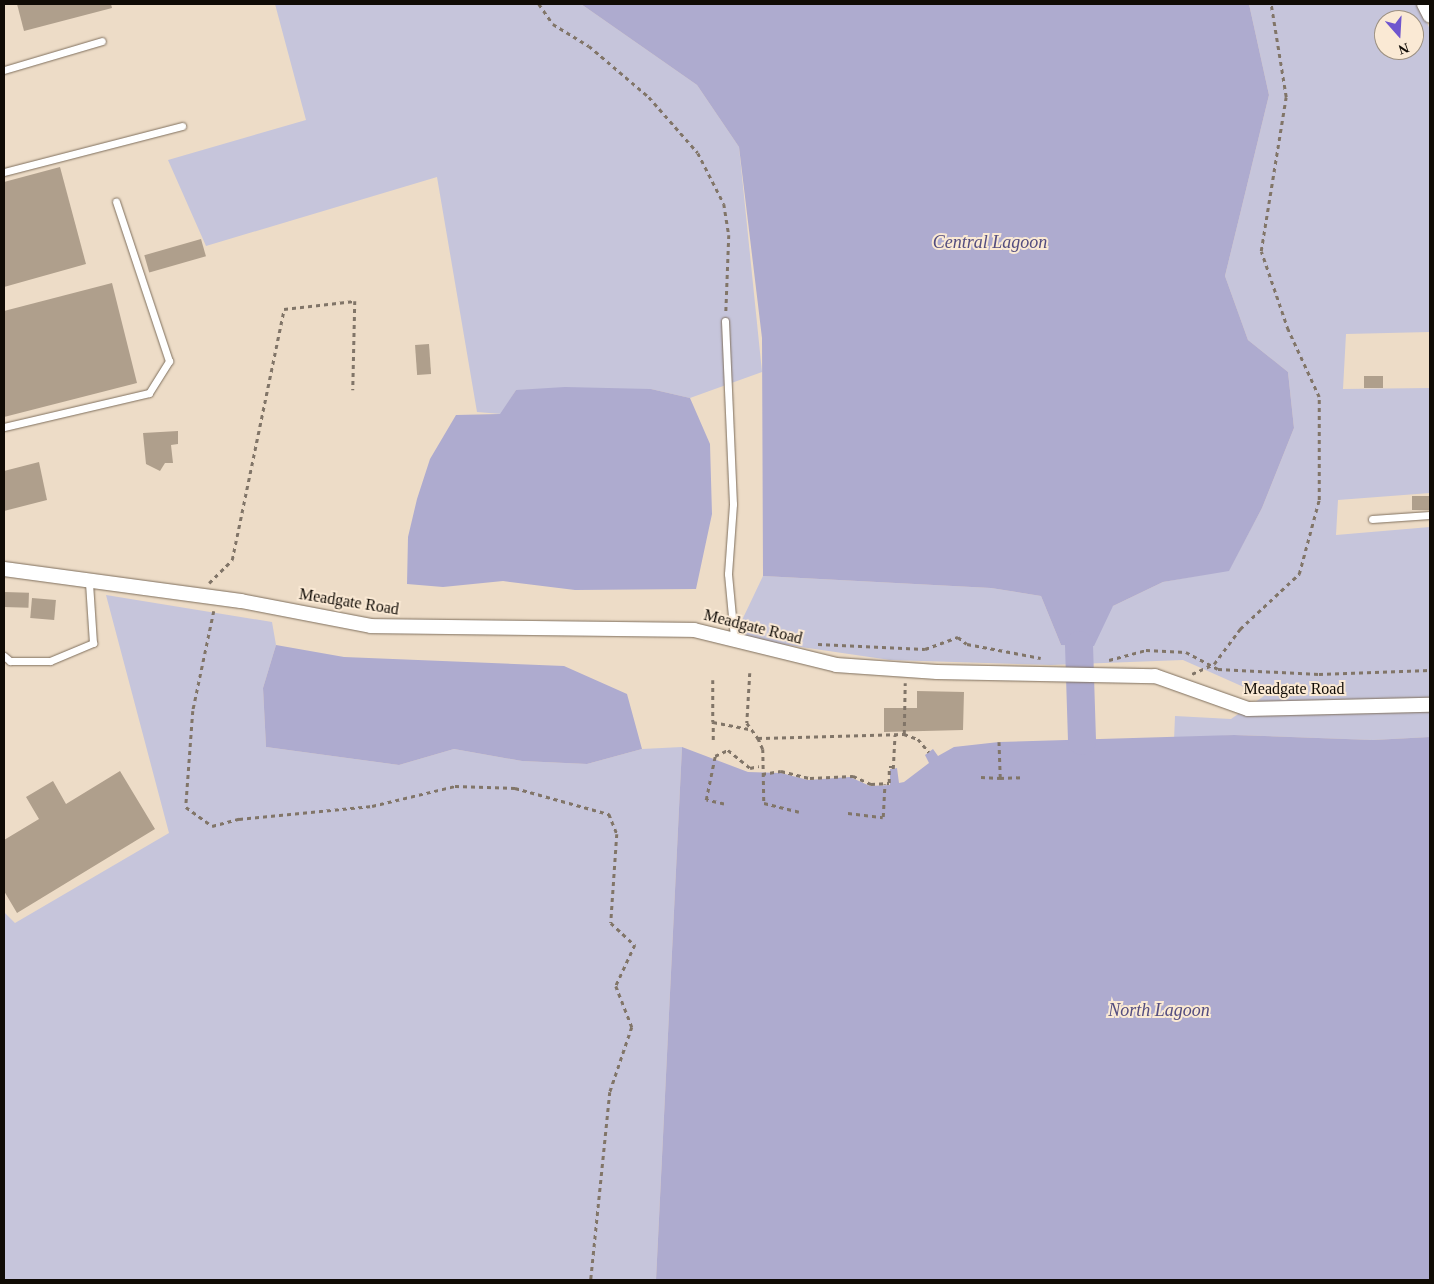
<!DOCTYPE html>
<html>
<head>
<meta charset="utf-8">
<style>
	body { margin:0 }
	#map { position:relative; width:1434px; height:1284px; overflow:hidden; background:#eddcc7; font-family:Georgia,serif }
	div>[style] { position:absolute }
	.green>* { inset:0; background:#c6c5db }
	.water>* { inset:0; background:#aeabcf }
	.river>* { height:28px; margin:-14px; padding:0 14px; transform-origin:14px; border-radius:14px; background:#aeabcf }
	.building>* { inset:0; background:#af9f8c; transform-origin:0 0 }
	.path>* { height:2.5px; margin-top:-1.25px; transform-origin:0; background:repeating-linear-gradient(90deg,#817568 0 4px,transparent 0 8px) }
	.roads { filter:drop-shadow(0 0 1px #7f6f5d) drop-shadow(0 0 1px #7f6f5d) }
	.lane>* { height:7px; margin:-3.5px; padding:0 3.5px; transform-origin:3.5px; border-radius:3.5px; background:#fff }
	.street>* { height:14px; margin:-7px; padding:0 7px; transform-origin:7px; border-radius:7px; background:#fff }
	span { translate:-50% -50%; white-space:nowrap; text-align:center; line-height:1.15; -webkit-text-stroke:4px #fae9d4; paint-order:stroke }
	.street-label { font-size:16px; color:#100b05 }
	.water-label { font-size:18px; color:#534d7f; font-style:italic }
	.frame { position:absolute; inset:0; border:5px solid #100b05; pointer-events:none }
	.north { position:absolute; left:1374px; top:10px; width:50px; height:50px; box-sizing:border-box; background:#fae9d4; border:1px solid #9c9081; border-radius:50%; rotate:161deg; font-size:14px; font-weight:700; line-height:20px; text-align:center; color:#100b05 }
	.north::after { content:''; display:block; margin:auto; width:18px; height:22px; background:#6f55ce; clip-path:polygon(50% 0,100% 100%,50% 72%,0 100%) }
</style>
</head>
<body>
<div id="map">
	<div class="green">
		<i style="clip-path:polygon(275px 4px,581px 4px,697px 85px,739px 147px,762px 372px,690px 398px,651px 389px,516px 390px,501px 414px,477px 412px,437px 177px,206px 246px,168px 160px,306px 120px)"></i>
		<i style="clip-path:polygon(evenodd,1249px 4px,1420px 4px,1430px 30px,1430px 332px,1346px 334px,1343px 389px,1430px 388px,1430px 493px,1338px 500px,1336px 535px,1430px 527px,1430px 737px,1373px 740px,1234px 735px,1174px 740px,1175px 716px,1231px 719px,1264px 696px,1183px 660px,1051px 665px,890px 660px,734px 637px,763px 576px,991px 588px,1041px 596px,1061px 645px,1113px 606px,1163px 582px,1229px 570px,1262px 508px,1294px 428px,1288px 372px,1248px 340px,1225px 276px,1269px 95px,1249px 4px,1384px 20px,1414px 20px,1414px 50px,1384px 50px,1384px 20px)"></i>
		<i style="clip-path:polygon(106px 595px,272px 622px,276px 645px,263px 688px,266px 747px,399px 765px,454px 749px,522px 761px,587px 764px,642px 749px,682px 747px,656px 1280px,4px 1280px,4px 912px,15px 923px,169px 833px)"></i>
	</div>
	<div class="water">
		<i style="clip-path:polygon(581px 4px,1249px 4px,1269px 95px,1225px 276px,1248px 340px,1288px 372px,1294px 428px,1262px 508px,1229px 571px,1163px 582px,1113px 606px,1094px 646px,1061px 645px,1041px 596px,991px 588px,763px 576px,762px 338px,739px 147px,697px 85px)"></i>
		<i style="clip-path:polygon(565px 387px,651px 389px,690px 398px,710px 444px,712px 514px,696px 589px,575px 590px,503px 581px,443px 587px,407px 584px,408px 537px,417px 499px,430px 459px,456px 415px,500px 414px,516px 390px)"></i>
		<i style="clip-path:polygon(276px 645px,344px 657px,564px 666px,627px 694px,642px 749px,587px 764px,522px 761px,454px 749px,399px 765px,266px 747px,263px 688px)"></i>
		<i style="clip-path:polygon(1234px 735px,1373px 740px,1430px 737px,1430px 1280px,656px 1280px,682px 747px,748px 772px,781px 773px,808px 780px,850px 777px,870px 786px,890px 785px,890px 769px,893px 769px,897px 768px,899px 783px,904px 782px,929px 763px,925px 755px,933px 749px,938px 756px,954px 747px,999px 742px)"></i>
	</div>
	<div class="river">
		<i style="left:1079px;top:645px;width:96px;rotate:88.2deg"></i>
	</div>
	<div class="building">
		<i style="clip-path:polygon(17px 4px,111px 4px,112px 8px,24px 31px)"></i>
		<i style="clip-path:polygon(60px 167px,86px 264px,4px 287px,4px 182px)"></i>
		<i style="left:201px;top:239px;width:18px;height:59px;rotate:74deg"></i>
		<i style="clip-path:polygon(112px 283px,137px 383px,4px 417px,4px 311px)"></i>
		<i style="left:429px;top:344px;width:30px;height:14px;rotate:86deg"></i>
		<i style="left:1383px;top:376px;width:12px;height:19px;rotate:90deg"></i>
		<i style="clip-path:polygon(178px 431px,178px 444px,171px 445px,173px 463px,165px 463px,160px 471px,146px 464px,143px 433px)"></i>
		<i style="clip-path:polygon(39px 462px,47px 500px,4px 511px,4px 471px)"></i>
		<i style="left:1430px;top:496px;width:14px;height:18px;rotate:90deg"></i>
		<i style="left:4px;top:592px;width:25px;height:15px;rotate:2deg"></i>
		<i style="left:32px;top:598px;width:24px;height:20px;rotate:5deg"></i>
		<i style="clip-path:polygon(917px 691px,964px 692px,963px 730px,884px 732px,884px 708px,917px 708px)"></i>
		<i style="clip-path:polygon(120px 771px,155px 829px,17px 913px,4px 891px,4px 840px,39px 819px,26px 797px,53px 781px,66px 804px)"></i>
	</div>
	<div class="path">
		<i style="left:539px;top:4px;width:24px;rotate:55deg"></i>
		<i style="left:553px;top:24px;width:42px;rotate:31.4deg"></i>
		<i style="left:589px;top:46px;width:79px;rotate:40.4deg"></i>
		<i style="left:649px;top:97px;width:74px;rotate:48.8deg"></i>
		<i style="left:698px;top:153px;width:57px;rotate:63deg"></i>
		<i style="left:724px;top:204px;width:31px;rotate:81deg"></i>
		<i style="left:729px;top:235px;width:77px;rotate:92.2deg"></i>
		<i style="left:209px;top:583px;width:33px;rotate:-45deg"></i>
		<i style="left:232px;top:560px;width:256px;rotate:-78.3deg"></i>
		<i style="left:284px;top:309px;width:71px;rotate:-6.4deg"></i>
		<i style="left:355px;top:301px;width:89px;rotate:91.3deg"></i>
		<i style="left:214px;top:611px;width:102px;rotate:101.9deg"></i>
		<i style="left:193px;top:711px;width:96px;rotate:94.2deg"></i>
		<i style="left:186px;top:807px;width:32px;rotate:36deg"></i>
		<i style="left:212px;top:826px;width:28px;rotate:-15deg"></i>
		<i style="left:239px;top:819px;width:134px;rotate:-5.6deg"></i>
		<i style="left:372px;top:806px;width:85px;rotate:-13.5deg"></i>
		<i style="left:455px;top:786px;width:60px;rotate:1.9deg"></i>
		<i style="left:515px;top:788px;width:98px;rotate:15.5deg"></i>
		<i style="left:609px;top:814px;width:22px;rotate:68deg"></i>
		<i style="left:617px;top:834px;width:89px;rotate:93.9deg"></i>
		<i style="left:611px;top:923px;width:33px;rotate:43deg"></i>
		<i style="left:635px;top:945px;width:45px;rotate:114.9deg"></i>
		<i style="left:616px;top:986px;width:44px;rotate:68.7deg"></i>
		<i style="left:632px;top:1027px;width:69px;rotate:108.7deg"></i>
		<i style="left:610px;top:1092px;width:189px;rotate:95.8deg"></i>
		<i style="left:818px;top:644px;width:107px;rotate:2.7deg"></i>
		<i style="left:925px;top:649px;width:35px;rotate:-20deg"></i>
		<i style="left:958px;top:637px;width:11px;rotate:38deg"></i>
		<i style="left:967px;top:644px;width:75px;rotate:10.7deg"></i>
		<i style="left:1109px;top:660px;width:38px;rotate:-15deg"></i>
		<i style="left:1146px;top:650px;width:40px;rotate:2.9deg"></i>
		<i style="left:1186px;top:652px;width:36px;rotate:28deg"></i>
		<i style="left:1218px;top:669px;width:101px;rotate:2.8deg"></i>
		<i style="left:1319px;top:674px;width:111px;rotate:-2.1deg"></i>
		<i style="left:750px;top:673px;width:50px;rotate:93.4deg"></i>
		<i style="left:747px;top:723px;width:19px;rotate:54deg"></i>
		<i style="left:758px;top:738px;width:146px;rotate:-1.6deg"></i>
		<i style="left:904px;top:734px;width:51px;rotate:-88.9deg"></i>
		<i style="left:1192px;top:674px;width:24px;rotate:-24deg"></i>
		<i style="left:1214px;top:664px;width:44px;rotate:-53.4deg"></i>
		<i style="left:1240px;top:629px;width:81px;rotate:-43deg"></i>
		<i style="left:1299px;top:574px;width:77px;rotate:-74.9deg"></i>
		<i style="left:1319px;top:500px;width:103px;rotate:-90deg"></i>
		<i style="left:1319px;top:397px;width:74px;rotate:-114.8deg"></i>
		<i style="left:1288px;top:330px;width:83px;rotate:-108.9deg"></i>
		<i style="left:1261px;top:251px;width:156px;rotate:-80.8deg"></i>
		<i style="left:1286px;top:97px;width:94px;rotate:-99.2deg"></i>
		<i style="left:713px;top:680px;width:42px;rotate:90deg"></i>
		<i style="left:713px;top:722px;width:38px;rotate:11deg"></i>
		<i style="left:904px;top:734px;width:15px;rotate:20deg"></i>
		<i style="left:918px;top:739px;width:17px;rotate:50deg"></i>
		<i style="left:758px;top:738px;width:12px;rotate:66deg"></i>
		<i style="left:763px;top:749px;width:54px;rotate:88.9deg"></i>
		<i style="left:764px;top:803px;width:36px;rotate:14deg"></i>
		<i style="left:713px;top:740px;width:18px;rotate:-90deg"></i>
		<i style="left:893px;top:769px;width:34px;rotate:-87deg"></i>
		<i style="left:762px;top:774px;width:19px;rotate:-9deg"></i>
		<i style="left:781px;top:771px;width:30px;rotate:14deg"></i>
		<i style="left:810px;top:778px;width:43px;rotate:-2.7deg"></i>
		<i style="left:853px;top:776px;width:20px;rotate:24deg"></i>
		<i style="left:871px;top:784px;width:18px;rotate:-3deg"></i>
		<i style="left:889px;top:783px;width:16px;rotate:-90deg"></i>
		<i style="left:889px;top:767px;width:4px"></i>
		<i style="left:981px;top:777px;width:19px;rotate:3deg"></i>
		<i style="left:1000px;top:778px;width:36px;rotate:-92deg"></i>
		<i style="left:1000px;top:778px;width:23px;rotate:-2deg"></i>
		<i style="left:724px;top:804px;width:18px;rotate:-167deg"></i>
		<i style="left:706px;top:800px;width:45px;rotate:-78.4deg"></i>
		<i style="left:715px;top:756px;width:14px;rotate:-25deg"></i>
		<i style="left:728px;top:750px;width:28px;rotate:39deg"></i>
		<i style="left:750px;top:768px;width:9px;rotate:-13deg"></i>
		<i style="left:848px;top:813px;width:35px;rotate:7deg"></i>
		<i style="left:883px;top:817px;width:33px;rotate:-87deg"></i>
	</div>
	<div class="roads">
		<div class="lane">
			<i style="left:4px;top:70px;width:102px;rotate:-16.5deg"></i>
			<i style="left:4px;top:172px;width:184px;rotate:-14.5deg"></i>
			<i style="left:725px;top:321px;width:183px;rotate:87.5deg"></i>
			<i style="left:733px;top:504px;width:70px;rotate:94.1deg"></i>
			<i style="left:728px;top:574px;width:63px;rotate:84.6deg"></i>
			<i style="left:4px;top:427px;width:149px;rotate:-13.2deg"></i>
			<i style="left:149px;top:393px;width:38px;rotate:-58deg"></i>
			<i style="left:169px;top:361px;width:168px;rotate:-108.4deg"></i>
			<i style="left:1372px;top:519px;width:58px;rotate:-3.9deg"></i>
			<i style="left:4px;top:656px;width:8px;rotate:40deg"></i>
			<i style="left:10px;top:661px;width:40px"></i>
			<i style="left:50px;top:661px;width:47px;rotate:-22.7deg"></i>
			<i style="left:93px;top:643px;width:61px;rotate:-93.8deg"></i>
		</div>
		<div class="street">
			<i style="left:1424px;top:4px;width:13px;rotate:63deg"></i>
			<i style="left:4px;top:569px;width:239px;rotate:7.7deg"></i>
			<i style="left:241px;top:601px;width:132px;rotate:10.9deg"></i>
			<i style="left:371px;top:626px;width:323px;rotate:0.7deg"></i>
			<i style="left:694px;top:630px;width:146px;rotate:13.8deg"></i>
			<i style="left:836px;top:665px;width:101px;rotate:4deg"></i>
			<i style="left:937px;top:672px;width:218px;rotate:1.1deg"></i>
			<i style="left:1155px;top:676px;width:99px;rotate:19.5deg"></i>
			<i style="left:1248px;top:709px;width:182px;rotate:-1.3deg"></i>
		</div>
	</div>
	<div class="street-label">
		<span style="left:349px;top:602px;rotate:9deg">Meadgate Road</span>
		<span style="left:753px;top:627px;rotate:14deg">Meadgate Road</span>
		<span style="left:1294px;top:689px">Meadgate Road</span>
	</div>
	<div class="water-label">
		<span style="left:990px;top:242px">Central Lagoon</span>
		<span style="left:1159px;top:1010px">North Lagoon</span>
	</div>
	<div class="frame"></div>
	<div class="north">N</div>
</div>
</body>
</html>
